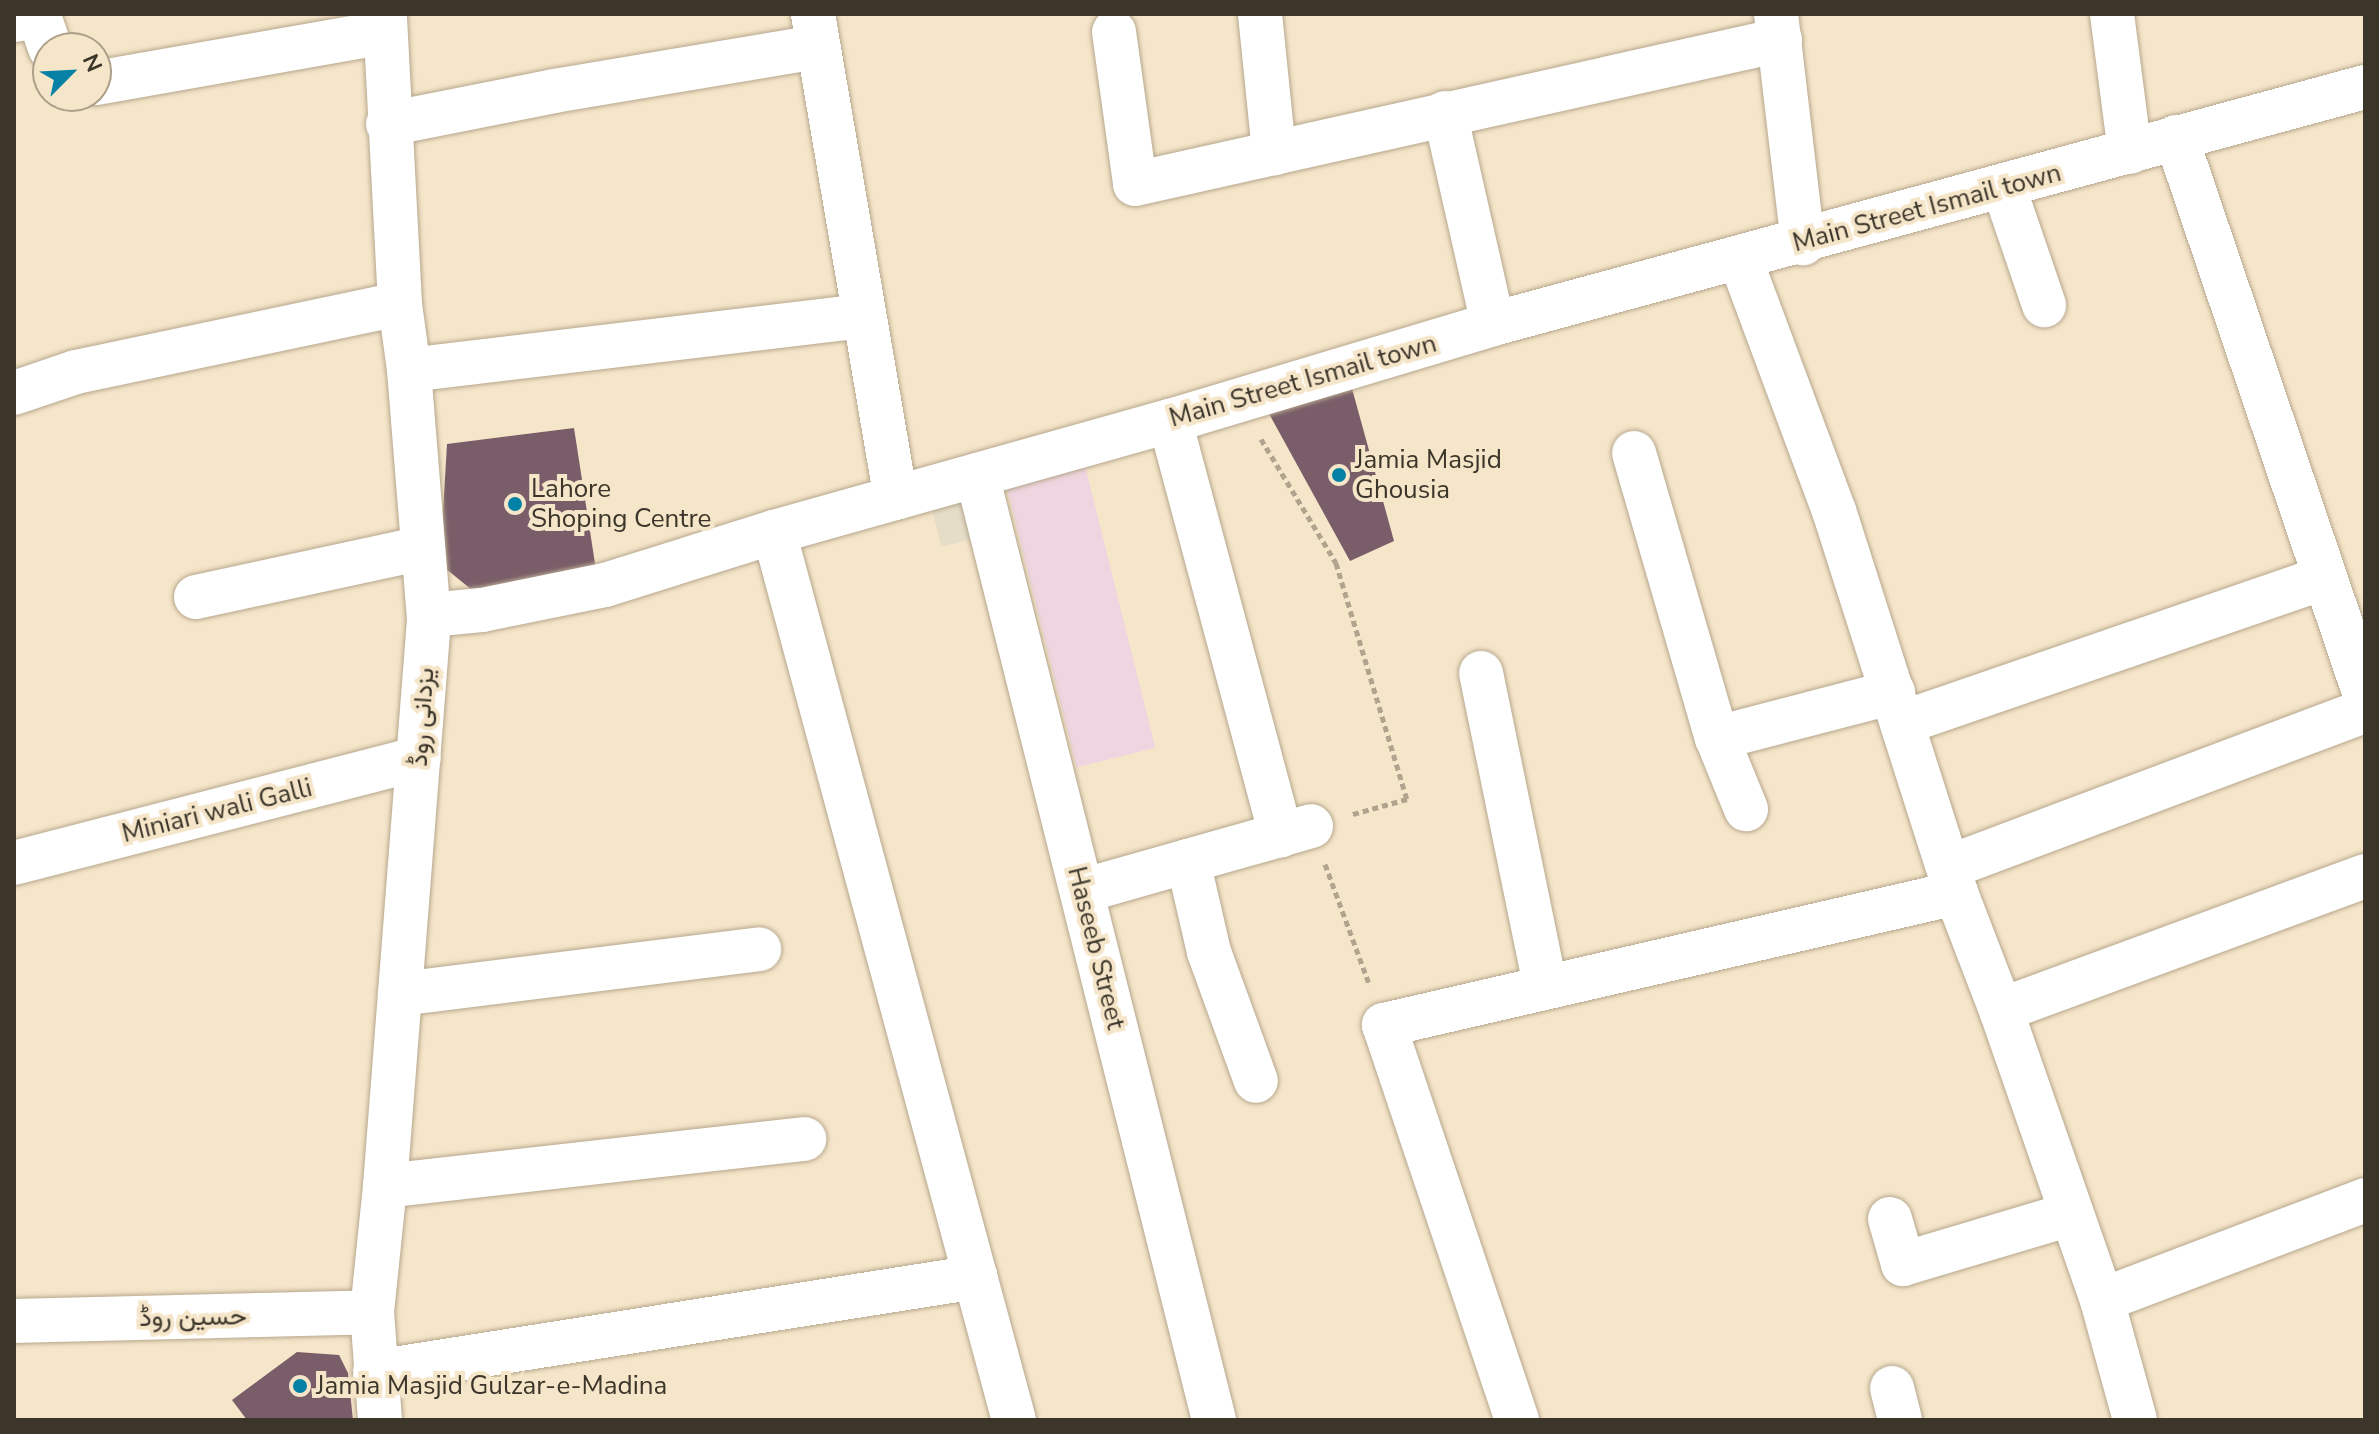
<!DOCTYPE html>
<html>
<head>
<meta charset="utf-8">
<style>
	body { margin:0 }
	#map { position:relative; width:2379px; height:1434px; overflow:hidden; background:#f5e5c9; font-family:"Nunito Sans",Vazirmatn,sans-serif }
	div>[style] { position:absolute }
	.commercial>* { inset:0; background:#e5ddc7; transform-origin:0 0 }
	.industrial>* { inset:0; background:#eed5df; transform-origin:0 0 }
	.building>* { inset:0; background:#795d68 }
	.path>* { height:5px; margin-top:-2.5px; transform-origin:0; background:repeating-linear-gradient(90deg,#b0a48e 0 6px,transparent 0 10px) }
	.roads { filter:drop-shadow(0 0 2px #b6a78d) drop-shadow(0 0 2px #b6a78d) }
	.minor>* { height:44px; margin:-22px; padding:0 22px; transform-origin:22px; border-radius:22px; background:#fff }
	.tertiary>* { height:44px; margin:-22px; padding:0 22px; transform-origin:22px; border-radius:22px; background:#fff }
	.dots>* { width:22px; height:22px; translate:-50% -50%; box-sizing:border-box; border:4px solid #f5e5c9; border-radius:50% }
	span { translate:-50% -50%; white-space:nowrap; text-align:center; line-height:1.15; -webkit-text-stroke:8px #f5e5c9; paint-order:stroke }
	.street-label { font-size:26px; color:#3b352a }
	.poi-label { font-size:26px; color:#3b352a }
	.left { translate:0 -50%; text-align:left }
	.frame { position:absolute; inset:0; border:16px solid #3b352a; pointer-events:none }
	.north { position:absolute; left:32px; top:32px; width:80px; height:80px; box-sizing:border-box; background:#f5e5c9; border:2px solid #ab9f89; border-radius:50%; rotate:66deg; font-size:22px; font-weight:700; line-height:32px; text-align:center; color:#3b352a }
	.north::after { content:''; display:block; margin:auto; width:28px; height:36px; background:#0681a6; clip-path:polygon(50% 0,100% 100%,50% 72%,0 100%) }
</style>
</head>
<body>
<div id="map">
	<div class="commercial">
		<i style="left:977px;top:475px;width:61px;height:52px;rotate:76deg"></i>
	</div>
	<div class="industrial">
		<i style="left:1080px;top:446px;width:311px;height:81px;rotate:76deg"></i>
	</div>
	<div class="building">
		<i style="clip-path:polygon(1351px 385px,1394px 541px,1350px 561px,1267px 410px)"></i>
		<i style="clip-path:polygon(574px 428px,596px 570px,472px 590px,440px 564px,447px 444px)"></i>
		<i style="clip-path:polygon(297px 1352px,339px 1355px,348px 1373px,353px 1420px,247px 1420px,232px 1400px)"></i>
	</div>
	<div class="path">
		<i style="left:1261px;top:439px;width:145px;rotate:58.8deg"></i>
		<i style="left:1336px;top:563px;width:246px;rotate:73.3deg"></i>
		<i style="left:1407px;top:799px;width:59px;rotate:164.3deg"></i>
		<i style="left:1325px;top:864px;width:130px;rotate:69.8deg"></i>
	</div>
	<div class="roads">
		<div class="minor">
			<i style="left:813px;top:14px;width:491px;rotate:80.3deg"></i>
			<i style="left:1260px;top:14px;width:140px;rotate:84.2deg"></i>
			<i style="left:1776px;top:14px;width:231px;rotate:83.3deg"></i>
			<i style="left:2112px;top:14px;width:139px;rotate:82.6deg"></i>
			<i style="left:14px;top:20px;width:25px;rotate:-9deg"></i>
			<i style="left:39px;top:16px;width:34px;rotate:71deg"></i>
			<i style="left:1114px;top:32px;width:153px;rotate:82.1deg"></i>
			<i style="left:1135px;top:184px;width:661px;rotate:-12.59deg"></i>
			<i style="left:96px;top:83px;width:292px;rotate:-10deg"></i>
			<i style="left:1445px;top:113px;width:216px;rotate:77.2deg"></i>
			<i style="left:388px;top:124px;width:169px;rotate:-11.2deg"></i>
			<i style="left:554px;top:91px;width:267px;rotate:-9.5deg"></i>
			<i style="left:2176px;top:137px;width:589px;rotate:71.29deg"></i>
			<i style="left:2004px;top:188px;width:124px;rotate:71.1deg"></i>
			<i style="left:409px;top:370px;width:457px;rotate:-6.8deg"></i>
			<i style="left:14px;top:393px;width:65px;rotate:-18.7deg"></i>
			<i style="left:76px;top:372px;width:331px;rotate:-11.9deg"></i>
			<i style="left:1170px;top:421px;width:429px;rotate:75deg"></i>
			<i style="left:1634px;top:453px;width:297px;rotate:73.8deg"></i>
			<i style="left:1717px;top:738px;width:182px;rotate:-14.6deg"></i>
			<i style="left:977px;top:475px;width:974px;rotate:75.92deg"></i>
			<i style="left:774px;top:532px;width:920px;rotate:74.88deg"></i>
			<i style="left:196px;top:597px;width:232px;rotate:-12.2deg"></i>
			<i style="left:429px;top:615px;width:53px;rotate:-5.4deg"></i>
			<i style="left:482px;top:610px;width:126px;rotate:-11.5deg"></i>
			<i style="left:605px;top:585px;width:177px;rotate:-17.4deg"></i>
			<i style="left:774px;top:532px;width:411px;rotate:-15.7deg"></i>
			<i style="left:1170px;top:421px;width:337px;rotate:-16.7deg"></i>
			<i style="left:1493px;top:324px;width:904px;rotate:-15.21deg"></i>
			<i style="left:1481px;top:673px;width:318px;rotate:78.4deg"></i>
			<i style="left:1902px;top:723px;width:447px;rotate:-19deg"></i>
			<i style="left:1717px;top:738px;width:77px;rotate:67.8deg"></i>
			<i style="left:1188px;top:861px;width:93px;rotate:77deg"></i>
			<i style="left:1209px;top:952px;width:137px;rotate:70deg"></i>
			<i style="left:14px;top:863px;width:418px;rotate:-14.5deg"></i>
			<i style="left:1949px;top:867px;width:444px;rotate:-20.6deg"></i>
			<i style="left:1082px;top:891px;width:238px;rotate:-15.8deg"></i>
			<i style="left:1956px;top:893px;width:125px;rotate:69deg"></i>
			<i style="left:2001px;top:1010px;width:307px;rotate:70.8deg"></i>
			<i style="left:2102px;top:1300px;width:124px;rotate:74.6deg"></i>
			<i style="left:400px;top:994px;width:362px;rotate:-7.1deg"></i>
			<i style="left:2001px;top:1010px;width:388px;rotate:-20.2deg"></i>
			<i style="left:385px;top:1186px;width:422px;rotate:-6.4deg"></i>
			<i style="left:1890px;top:1219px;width:47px;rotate:73.9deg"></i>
			<i style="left:1903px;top:1264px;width:175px;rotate:-16.6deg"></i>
			<i style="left:2102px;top:1300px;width:281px;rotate:-20.8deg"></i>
			<i style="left:375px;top:1372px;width:608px;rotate:-8.98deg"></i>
			<i style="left:1892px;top:1388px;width:33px;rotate:76deg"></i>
			<i style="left:1517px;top:1420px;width:417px;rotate:-108.6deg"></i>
			<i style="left:1384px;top:1025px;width:587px;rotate:-12.99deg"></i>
			<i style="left:1956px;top:893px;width:401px;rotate:-107.7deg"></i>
			<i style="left:1834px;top:511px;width:270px;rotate:-110.4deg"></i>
		</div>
		<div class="tertiary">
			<i style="left:14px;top:1321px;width:358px;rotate:-1.4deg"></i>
			<i style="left:380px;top:1420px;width:108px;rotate:-94.2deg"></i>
			<i style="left:372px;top:1312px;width:127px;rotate:-84.1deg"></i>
			<i style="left:385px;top:1186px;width:569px;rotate:-85.56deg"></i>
			<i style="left:429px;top:619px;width:250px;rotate:-94.6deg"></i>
			<i style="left:409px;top:370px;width:67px;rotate:-97.8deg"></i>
			<i style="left:400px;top:304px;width:290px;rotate:-93deg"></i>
		</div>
	</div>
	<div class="dots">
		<i style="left:1339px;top:475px;background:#0681a6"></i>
		<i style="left:515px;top:504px;background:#0681a6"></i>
		<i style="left:300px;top:1386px;background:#0681a6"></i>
	</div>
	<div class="street-label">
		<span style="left:1927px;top:208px;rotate:-15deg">Main Street Ismail town</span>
		<span style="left:1303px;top:381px;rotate:-16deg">Main Street Ismail town</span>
		<span style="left:422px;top:717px;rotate:-86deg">یزدانی روڈ</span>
		<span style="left:217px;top:811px;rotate:-14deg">Miniari wali Galli</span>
		<span style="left:1096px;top:948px;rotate:76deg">Haseeb Street</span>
		<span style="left:193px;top:1317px;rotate:-1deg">حسین روڈ</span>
	</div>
	<div class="poi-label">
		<span class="left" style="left:1355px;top:475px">Jamia Masjid<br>Ghousia</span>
		<span class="left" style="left:531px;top:504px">Lahore<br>Shoping Centre</span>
		<span class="left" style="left:316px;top:1386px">Jamia Masjid Gulzar-e-Madina</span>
	</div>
	<div class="frame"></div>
	<div class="north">N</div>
</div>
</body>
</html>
